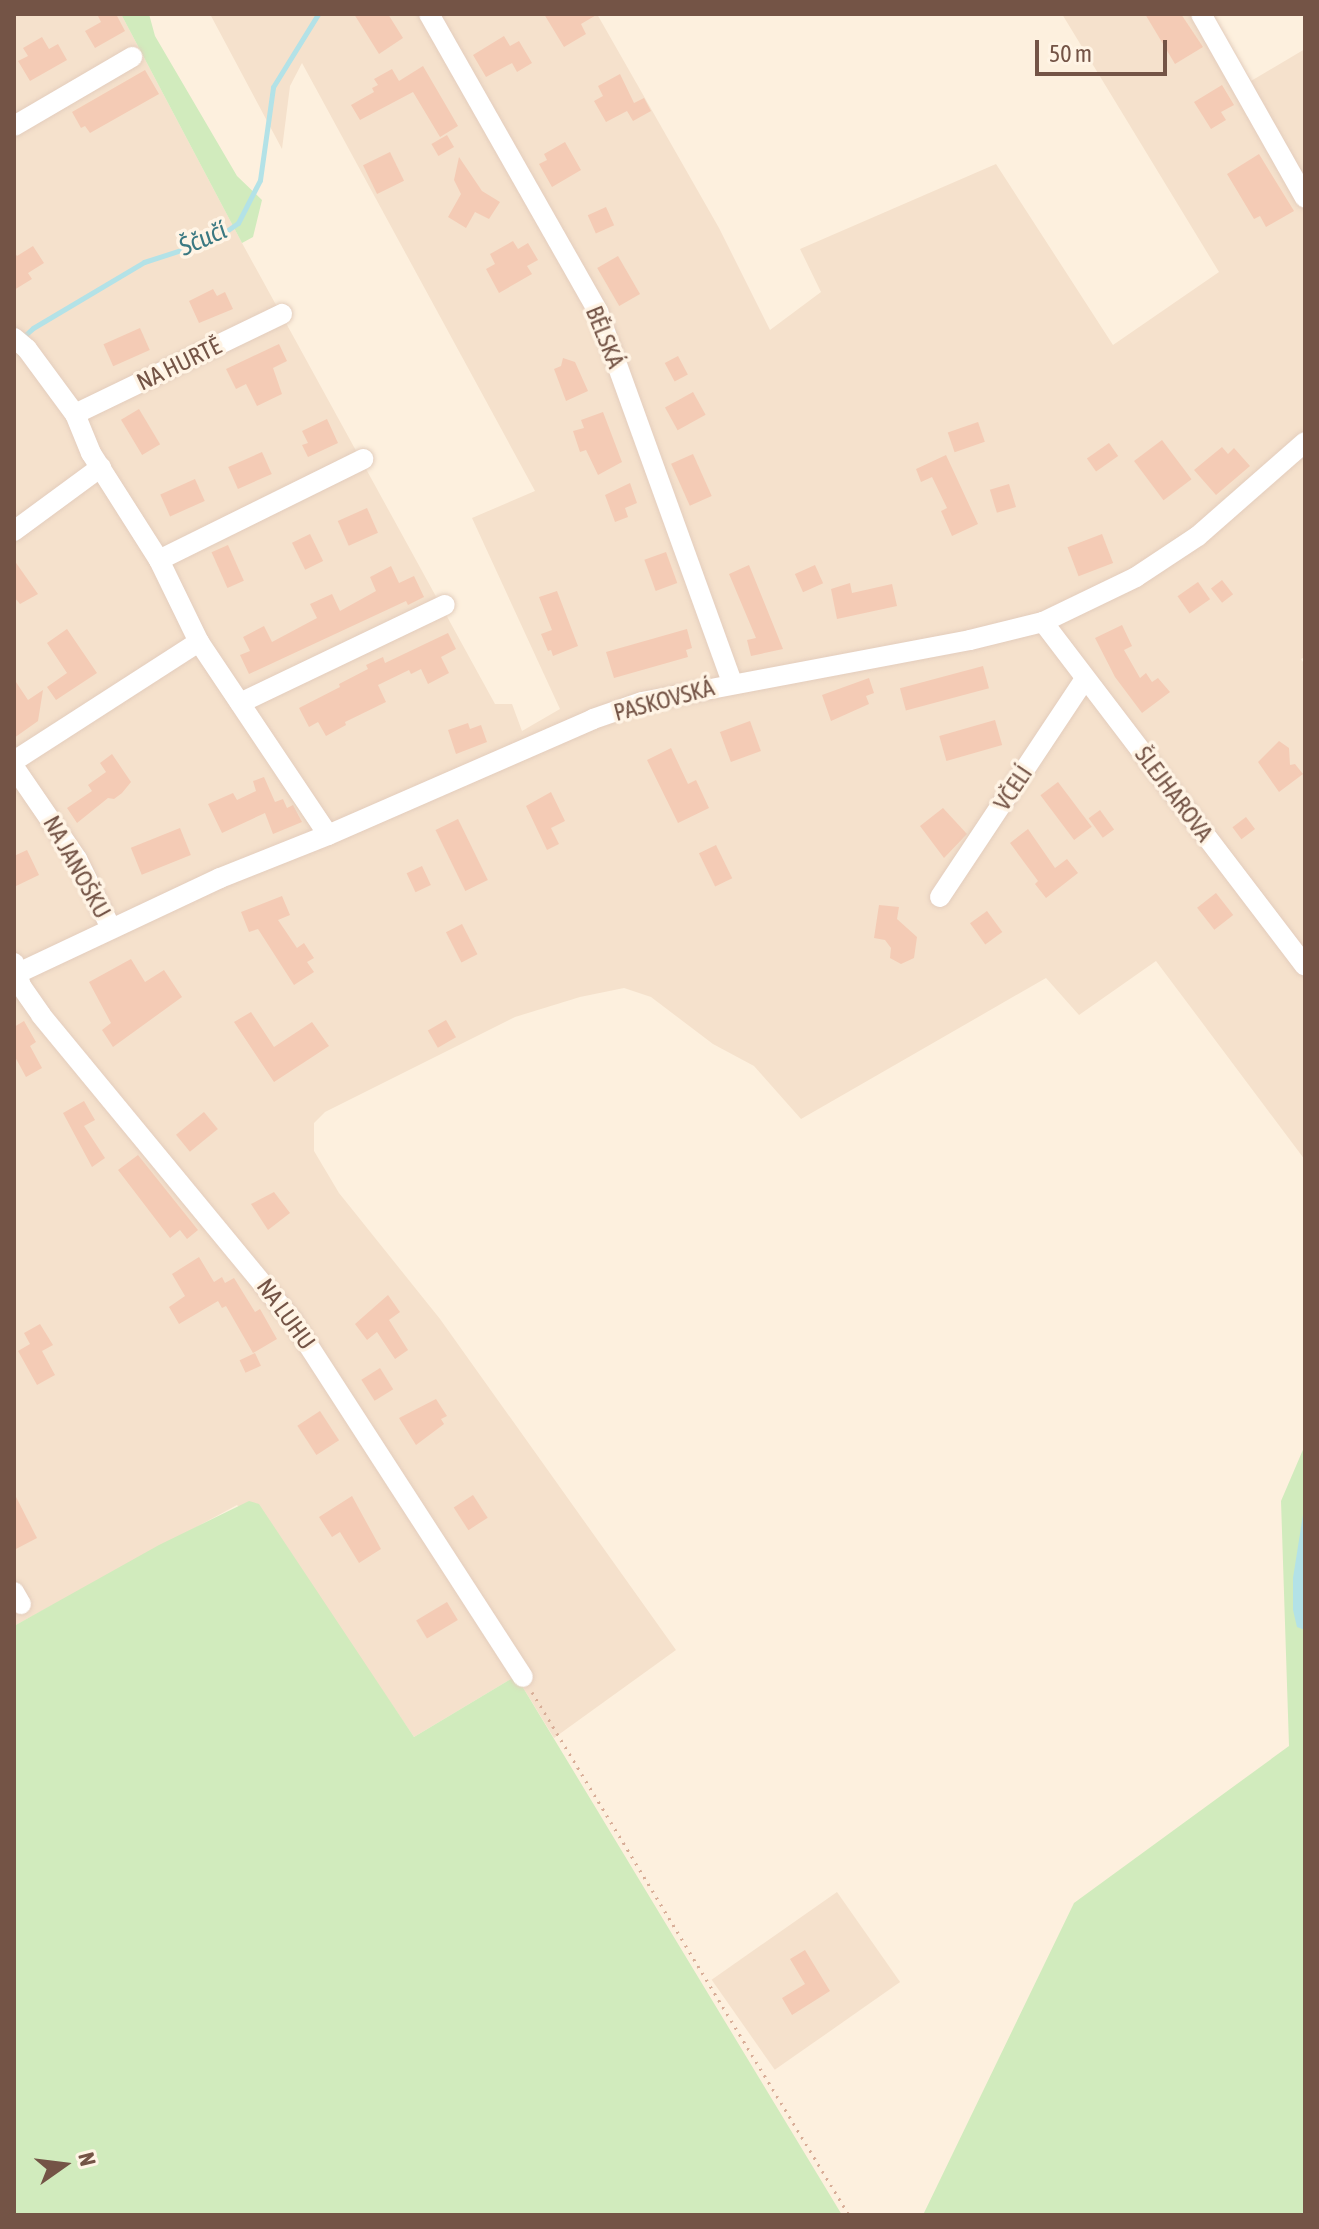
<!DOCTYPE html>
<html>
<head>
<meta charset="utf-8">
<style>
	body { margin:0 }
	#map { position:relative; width:1319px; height:2229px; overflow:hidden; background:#fdf0de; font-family:"Asap Condensed",sans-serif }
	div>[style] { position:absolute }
	.residential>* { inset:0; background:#f5e1cc; transform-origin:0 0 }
	.green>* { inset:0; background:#d1ebbd }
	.water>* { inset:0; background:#b3e2e7 }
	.stream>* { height:5px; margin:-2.5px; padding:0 2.5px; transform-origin:2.5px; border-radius:2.5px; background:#b3e2e7 }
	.building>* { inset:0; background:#f4cbb5; transform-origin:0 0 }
	.path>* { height:3px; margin-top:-1.5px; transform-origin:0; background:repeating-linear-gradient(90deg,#d8ae98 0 2px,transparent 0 8px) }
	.roads { filter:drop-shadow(0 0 2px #e3cdbd) drop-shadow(0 0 2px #e3cdbd) }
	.minor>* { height:20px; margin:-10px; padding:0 10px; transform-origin:10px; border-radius:10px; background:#fff }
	span { translate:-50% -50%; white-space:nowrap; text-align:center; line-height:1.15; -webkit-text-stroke:7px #fff4e5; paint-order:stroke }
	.street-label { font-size:24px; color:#745446 }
	.water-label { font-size:26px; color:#3b7982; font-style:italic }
	.frame { position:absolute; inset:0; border:16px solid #745446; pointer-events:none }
	.north { position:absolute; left:24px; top:2125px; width:80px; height:80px; -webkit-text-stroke:6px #fff4e5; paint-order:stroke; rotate:76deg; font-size:22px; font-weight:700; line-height:32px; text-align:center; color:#745446 }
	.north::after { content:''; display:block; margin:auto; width:28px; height:36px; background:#745446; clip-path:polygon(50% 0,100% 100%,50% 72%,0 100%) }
	.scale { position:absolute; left:1035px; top:40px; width:132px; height:36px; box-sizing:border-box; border:4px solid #745446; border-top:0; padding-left:10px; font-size:24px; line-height:28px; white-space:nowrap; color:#745446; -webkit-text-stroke:6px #fff4e5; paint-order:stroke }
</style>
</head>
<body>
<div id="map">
	<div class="residential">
		<i style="clip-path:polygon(14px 14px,121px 14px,242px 243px,495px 704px,512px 704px,522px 731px,560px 709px,472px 518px,535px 491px,302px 63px,290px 86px,282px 149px,210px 14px,597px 14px,719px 228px,770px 330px,821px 292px,800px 249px,996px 164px,1113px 345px,1219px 272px,1062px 14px,1210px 14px,1251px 81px,1305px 49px,1305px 657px,1301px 659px,1305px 665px,1305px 1160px,1156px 961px,1079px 1015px,1046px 978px,801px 1119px,754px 1066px,713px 1044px,651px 997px,624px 988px,580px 997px,515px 1017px,325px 1112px,314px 1123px,314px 1151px,339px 1193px,440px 1319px,676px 1650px,554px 1738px,516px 1676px,414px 1737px,330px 1613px,237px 1505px,14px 1626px)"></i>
		<i style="left:837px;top:1892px;width:110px;height:153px;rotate:55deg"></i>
	</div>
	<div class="green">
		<i style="clip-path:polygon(121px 14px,149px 14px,155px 36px,237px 176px,262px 200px,253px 237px,242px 243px)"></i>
		<i style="clip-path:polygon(1305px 1445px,1305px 2215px,923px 2215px,1074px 1903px,1289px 1746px,1281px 1501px)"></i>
		<i style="clip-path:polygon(249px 1501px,259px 1504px,414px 1737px,516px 1676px,842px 2215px,14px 2215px,14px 1626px,159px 1545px)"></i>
	</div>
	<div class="water">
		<i style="clip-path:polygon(1305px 1502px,1305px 1630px,1297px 1627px,1293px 1610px,1293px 1578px)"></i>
	</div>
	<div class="stream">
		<i style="left:23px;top:337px;width:13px;rotate:-42deg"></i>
		<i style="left:33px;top:328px;width:129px;rotate:-30.7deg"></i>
		<i style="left:144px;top:262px;width:75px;rotate:-17.9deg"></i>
		<i style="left:215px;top:239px;width:28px;rotate:-35deg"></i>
		<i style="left:238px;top:223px;width:48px;rotate:-62.9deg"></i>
		<i style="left:260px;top:180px;width:94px;rotate:-82deg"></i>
		<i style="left:273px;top:87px;width:86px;rotate:-58.3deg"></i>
	</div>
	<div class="building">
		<i style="clip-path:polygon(97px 14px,116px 14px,125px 31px,95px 48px,85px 31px,101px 22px)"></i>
		<i style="clip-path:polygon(354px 14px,388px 14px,403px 38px,379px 54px)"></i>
		<i style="clip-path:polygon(544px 14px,598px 14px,581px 24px,586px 34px,564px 47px)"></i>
		<i style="clip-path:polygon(1145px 14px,1181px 14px,1203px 47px,1175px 64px)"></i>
		<i style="clip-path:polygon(504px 36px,510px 46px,519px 41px,532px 63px,517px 72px,512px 63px,486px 77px,473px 55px)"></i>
		<i style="clip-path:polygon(42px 37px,49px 49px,58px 44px,67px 60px,30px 81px,18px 61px,28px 56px,23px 48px)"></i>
		<i style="clip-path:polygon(423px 66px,458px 126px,440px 137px,413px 92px,360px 120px,351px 105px,374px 92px,372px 88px,378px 85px,374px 79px,392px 69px,399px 81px)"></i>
		<i style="clip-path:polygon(145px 70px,159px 94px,90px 133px,85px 126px,81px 128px,72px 112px)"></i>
		<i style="clip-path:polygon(620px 74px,634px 103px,644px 98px,651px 111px,633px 121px,627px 111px,606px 122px,594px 101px,603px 96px,598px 86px)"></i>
		<i style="clip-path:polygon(1222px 85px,1234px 105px,1221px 112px,1226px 120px,1211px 129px,1194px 102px)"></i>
		<i style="left:447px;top:135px;width:14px;height:18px;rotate:60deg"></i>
		<i style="clip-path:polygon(565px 142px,581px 170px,552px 187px,539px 164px,547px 160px,544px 154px)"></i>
		<i style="left:390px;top:152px;width:32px;height:30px;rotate:64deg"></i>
		<i style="clip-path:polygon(1259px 154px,1294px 211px,1266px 227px,1260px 216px,1254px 219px,1227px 174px)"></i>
		<i style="clip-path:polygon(459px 157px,482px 191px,500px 202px,489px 219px,475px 212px,466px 228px,448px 217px,461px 194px,454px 180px)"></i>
		<i style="left:606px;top:207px;width:20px;height:20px;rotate:66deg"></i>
		<i style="clip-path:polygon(513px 241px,518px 249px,528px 243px,538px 260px,527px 266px,532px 274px,499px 293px,486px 269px,495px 264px,490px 254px)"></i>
		<i style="clip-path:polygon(33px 246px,44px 263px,28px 273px,32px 279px,14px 290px,14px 252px,17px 256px)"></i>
		<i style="left:618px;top:256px;width:44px;height:24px;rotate:60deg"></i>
		<i style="clip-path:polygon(213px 289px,217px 296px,225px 292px,233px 309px,199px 323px,189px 301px)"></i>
		<i style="left:140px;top:328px;width:24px;height:40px;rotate:66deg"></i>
		<i style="clip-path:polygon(279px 344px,287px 361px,273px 368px,282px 394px,257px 406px,246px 384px,236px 389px,226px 369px)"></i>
		<i style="left:678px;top:356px;width:21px;height:15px;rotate:62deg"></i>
		<i style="clip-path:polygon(563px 358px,575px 362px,588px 391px,566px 401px,554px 369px,561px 366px)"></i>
		<i style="left:693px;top:392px;width:26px;height:32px;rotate:61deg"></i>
		<i style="left:139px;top:409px;width:41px;height:21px;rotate:59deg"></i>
		<i style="clip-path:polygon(603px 412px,622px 462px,598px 475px,586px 450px,580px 452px,573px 431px,584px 428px,581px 420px)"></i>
		<i style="clip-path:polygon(327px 419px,338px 443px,308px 457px,302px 445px,308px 443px,302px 431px)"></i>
		<i style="left:978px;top:422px;width:21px;height:32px;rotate:71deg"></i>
		<i style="left:1162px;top:440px;width:49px;height:35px;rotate:53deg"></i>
		<i style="left:1109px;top:443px;width:16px;height:27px;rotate:55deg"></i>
		<i style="clip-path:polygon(1222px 447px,1228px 454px,1234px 448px,1250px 466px,1216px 495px,1194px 470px)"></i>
		<i style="left:262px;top:452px;width:24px;height:37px;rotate:66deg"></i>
		<i style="left:693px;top:454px;width:46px;height:24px;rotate:66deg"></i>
		<i style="clip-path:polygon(946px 455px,978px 524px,952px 536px,941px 511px,947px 508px,932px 477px,921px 482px,916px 469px)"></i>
		<i style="left:195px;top:479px;width:24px;height:38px;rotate:66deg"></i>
		<i style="clip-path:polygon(630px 483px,637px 503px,625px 508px,628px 517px,615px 522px,605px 495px)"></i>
		<i style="left:1009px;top:484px;width:24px;height:20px;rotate:73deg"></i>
		<i style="left:367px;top:508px;width:27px;height:32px;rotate:66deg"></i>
		<i style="left:310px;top:534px;width:30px;height:20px;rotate:64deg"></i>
		<i style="left:1102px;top:534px;width:31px;height:37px;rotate:69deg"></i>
		<i style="left:228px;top:545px;width:39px;height:18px;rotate:66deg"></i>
		<i style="left:666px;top:552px;width:33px;height:23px;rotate:70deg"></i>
		<i style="clip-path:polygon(14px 560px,38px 594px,20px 604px,14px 597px)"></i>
		<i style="clip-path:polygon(749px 565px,783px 649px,751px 656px,747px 640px,756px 638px,729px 574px)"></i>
		<i style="left:815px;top:565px;width:20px;height:22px;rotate:66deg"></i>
		<i style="clip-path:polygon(391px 566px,399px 583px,414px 576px,424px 597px,408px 605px,406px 601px,249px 674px,240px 655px,250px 651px,243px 637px,264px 626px,272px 642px,317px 618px,310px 604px,332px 594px,340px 611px,376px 591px,370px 577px)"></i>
		<i style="left:1222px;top:580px;width:18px;height:14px;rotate:52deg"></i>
		<i style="left:1198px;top:582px;width:21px;height:25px;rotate:55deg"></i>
		<i style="clip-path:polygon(850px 583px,852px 593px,892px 584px,897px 606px,837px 619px,831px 589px)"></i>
		<i style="clip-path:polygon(557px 591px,578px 646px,553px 656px,551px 650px,548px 651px,541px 634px,552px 630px,539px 597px)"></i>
		<i style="clip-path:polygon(1122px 625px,1132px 646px,1124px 650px,1140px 678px,1146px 673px,1152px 682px,1158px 678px,1170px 692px,1142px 713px,1115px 677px,1095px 638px)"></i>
		<i style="clip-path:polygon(67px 629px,97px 673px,56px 700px,47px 687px,67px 673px,47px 643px)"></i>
		<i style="clip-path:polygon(687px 629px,692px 648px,686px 650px,688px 657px,614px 678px,606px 652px)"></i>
		<i style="clip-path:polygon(448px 633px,456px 649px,441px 657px,449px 673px,428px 684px,421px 669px,411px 674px,409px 670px,378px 685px,386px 702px,345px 722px,346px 725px,326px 736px,318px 722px,309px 727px,299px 708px,340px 687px,339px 684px,368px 669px,366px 665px,383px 657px,385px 663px)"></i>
		<i style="left:983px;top:666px;width:23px;height:86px;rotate:75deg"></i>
		<i style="clip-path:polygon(869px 678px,874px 693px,866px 696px,869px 704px,831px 721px,822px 695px)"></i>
		<i style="clip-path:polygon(14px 679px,28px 700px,43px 690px,38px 721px,14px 738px)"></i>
		<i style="left:995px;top:720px;width:26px;height:58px;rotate:74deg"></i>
		<i style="left:750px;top:721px;width:32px;height:32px;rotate:70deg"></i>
		<i style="clip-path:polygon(468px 723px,470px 729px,481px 725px,487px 742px,456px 754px,448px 730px)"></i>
		<i style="clip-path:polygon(1279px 741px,1289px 748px,1290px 765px,1295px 764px,1303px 774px,1279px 792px,1258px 762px)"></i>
		<i style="clip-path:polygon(671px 748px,688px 784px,696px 780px,709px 808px,678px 823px,647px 760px)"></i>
		<i style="clip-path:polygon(112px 754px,131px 782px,122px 793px,114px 799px,108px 798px,77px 823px,67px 808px,92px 791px,88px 785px,106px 772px,100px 763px)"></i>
		<i style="clip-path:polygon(264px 777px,275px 802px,283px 799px,287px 808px,293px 805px,302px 822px,273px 834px,265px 813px,222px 833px,208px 804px,233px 793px,237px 800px,256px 791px,253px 781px)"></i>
		<i style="left:1058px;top:782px;width:56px;height:22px;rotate:53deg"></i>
		<i style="clip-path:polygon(551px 792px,565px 821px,551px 828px,559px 844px,547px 850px,526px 806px)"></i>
		<i style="clip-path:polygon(943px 808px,967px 834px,944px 858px,920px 826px)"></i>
		<i style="left:1100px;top:810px;width:24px;height:14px;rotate:54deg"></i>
		<i style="left:1246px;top:817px;width:15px;height:17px;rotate:53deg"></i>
		<i style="left:458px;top:819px;width:68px;height:25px;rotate:64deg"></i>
		<i style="left:180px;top:828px;width:29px;height:53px;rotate:68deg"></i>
		<i style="clip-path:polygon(1028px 829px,1055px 868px,1067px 859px,1078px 873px,1046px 898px,1035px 884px,1038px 881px,1010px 843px)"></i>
		<i style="left:716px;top:845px;width:37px;height:19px;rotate:64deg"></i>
		<i style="clip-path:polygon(27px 850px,39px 875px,14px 887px,14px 856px)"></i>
		<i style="left:422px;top:866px;width:21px;height:17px;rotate:65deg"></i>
		<i style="left:1216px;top:893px;width:28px;height:24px;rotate:52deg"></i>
		<i style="clip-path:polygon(282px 896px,290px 915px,278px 920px,297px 948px,304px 943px,314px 958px,307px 962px,314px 972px,294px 985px,258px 929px,249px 932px,241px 912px)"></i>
		<i style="clip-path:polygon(879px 905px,899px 907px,897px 919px,917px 937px,914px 958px,901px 964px,890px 958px,891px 948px,885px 940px,874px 938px)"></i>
		<i style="left:987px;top:911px;width:26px;height:21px;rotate:54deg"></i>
		<i style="left:462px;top:924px;width:34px;height:18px;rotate:63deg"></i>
		<i style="clip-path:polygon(131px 959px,145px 982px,164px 970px,182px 997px,113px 1047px,102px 1030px,111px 1023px,89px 982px)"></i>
		<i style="clip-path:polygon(251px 1012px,274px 1047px,312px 1022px,329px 1046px,274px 1082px,234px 1022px)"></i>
		<i style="left:446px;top:1020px;width:20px;height:21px;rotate:60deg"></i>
		<i style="clip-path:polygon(24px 1021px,36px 1042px,30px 1046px,42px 1068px,26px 1077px,14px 1055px,14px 1027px)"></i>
		<i style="clip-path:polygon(84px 1101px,95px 1120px,84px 1126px,105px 1158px,92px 1167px,63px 1113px)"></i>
		<i style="left:204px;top:1112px;width:22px;height:36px;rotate:51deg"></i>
		<i style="clip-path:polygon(138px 1155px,198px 1230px,187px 1239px,180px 1230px,170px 1238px,118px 1170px)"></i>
		<i style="clip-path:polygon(274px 1192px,290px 1213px,268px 1230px,251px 1204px)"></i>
		<i style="clip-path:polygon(199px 1257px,214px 1282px,222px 1277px,225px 1283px,234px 1278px,255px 1312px,260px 1309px,277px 1339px,253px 1353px,226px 1306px,222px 1308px,218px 1301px,179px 1324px,169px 1307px,185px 1296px,172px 1274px)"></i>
		<i style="clip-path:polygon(388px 1295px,400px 1312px,389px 1320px,408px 1350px,395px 1359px,377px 1332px,367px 1340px,355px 1324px)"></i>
		<i style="clip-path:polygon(40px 1324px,53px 1345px,42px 1351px,55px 1375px,37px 1385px,18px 1351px,30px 1344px,24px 1333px)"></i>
		<i style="left:255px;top:1353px;width:14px;height:17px;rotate:65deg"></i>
		<i style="left:380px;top:1368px;width:25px;height:22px;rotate:58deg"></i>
		<i style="clip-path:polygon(436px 1399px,447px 1416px,441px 1419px,444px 1424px,416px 1445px,399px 1418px)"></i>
		<i style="left:320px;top:1411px;width:35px;height:27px;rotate:57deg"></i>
		<i style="clip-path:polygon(14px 1493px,37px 1538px,14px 1550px)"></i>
		<i style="left:473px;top:1495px;width:27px;height:23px;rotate:57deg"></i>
		<i style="clip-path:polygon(352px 1496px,381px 1549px,359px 1563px,340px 1532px,332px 1537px,319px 1517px)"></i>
		<i style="left:447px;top:1602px;width:21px;height:36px;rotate:59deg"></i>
		<i style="clip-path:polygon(805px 1950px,830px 1991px,792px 2015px,782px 1998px,805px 1984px,790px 1959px)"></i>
	</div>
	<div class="path">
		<i style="left:532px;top:1692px;width:612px;rotate:58.78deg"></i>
	</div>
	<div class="roads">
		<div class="minor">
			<i style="left:429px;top:14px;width:343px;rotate:60.4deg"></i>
			<i style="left:598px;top:312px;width:394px;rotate:70.1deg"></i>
			<i style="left:1201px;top:14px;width:211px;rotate:60.5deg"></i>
			<i style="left:14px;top:126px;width:137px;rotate:-30.3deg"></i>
			<i style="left:14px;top:338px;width:17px;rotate:40deg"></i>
			<i style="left:27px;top:349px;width:81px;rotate:53.6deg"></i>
			<i style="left:75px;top:414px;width:42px;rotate:67.7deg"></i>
			<i style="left:91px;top:453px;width:127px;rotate:57.6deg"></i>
			<i style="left:159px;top:560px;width:91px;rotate:64deg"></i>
			<i style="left:199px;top:642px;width:232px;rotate:56.2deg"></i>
			<i style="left:75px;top:414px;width:230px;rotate:-25.8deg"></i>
			<i style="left:14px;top:531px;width:108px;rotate:-36.3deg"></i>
			<i style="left:159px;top:560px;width:228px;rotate:-26.3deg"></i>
			<i style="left:1043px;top:622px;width:432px;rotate:52.7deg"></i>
			<i style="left:240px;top:703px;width:227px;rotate:-25.6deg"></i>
			<i style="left:14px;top:761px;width:220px;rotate:-32.8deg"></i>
			<i style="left:14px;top:767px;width:112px;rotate:55.6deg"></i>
			<i style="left:77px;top:859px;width:77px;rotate:63.8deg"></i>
			<i style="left:940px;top:897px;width:262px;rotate:-56.4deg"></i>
			<i style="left:14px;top:963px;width:24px;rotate:73deg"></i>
			<i style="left:21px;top:986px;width:35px;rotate:55deg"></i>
			<i style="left:41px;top:1015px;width:395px;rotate:50.5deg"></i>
			<i style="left:292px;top:1320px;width:425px;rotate:57.1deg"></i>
			<i style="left:14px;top:975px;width:228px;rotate:-25.2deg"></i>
			<i style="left:220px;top:878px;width:116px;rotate:-21.7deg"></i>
			<i style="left:328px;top:835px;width:289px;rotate:-23.6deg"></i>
			<i style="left:593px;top:719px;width:52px;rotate:-19.1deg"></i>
			<i style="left:642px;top:702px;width:334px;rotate:-10.7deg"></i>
			<i style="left:970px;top:640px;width:75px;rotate:-13.9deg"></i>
			<i style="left:1043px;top:622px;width:103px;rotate:-25.8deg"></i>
			<i style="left:1136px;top:577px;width:74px;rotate:-33.5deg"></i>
			<i style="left:1198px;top:536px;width:142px;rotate:-41.3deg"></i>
			<i style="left:14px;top:1592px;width:14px;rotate:60deg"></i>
		</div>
	</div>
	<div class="street-label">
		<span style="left:605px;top:337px;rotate:68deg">BĚLSKÁ</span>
		<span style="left:179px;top:364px;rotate:-26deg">NA HURTĚ</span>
		<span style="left:664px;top:700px;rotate:-15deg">PASKOVSKÁ</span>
		<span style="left:1013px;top:788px;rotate:-56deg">VČELÍ</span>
		<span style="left:1174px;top:794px;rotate:53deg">ŠLEJHAROVA</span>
		<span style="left:77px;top:867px;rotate:61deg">NA JANOŠKU</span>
		<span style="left:286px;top:1314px;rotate:54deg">NA LUHU</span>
	</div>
	<div class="water-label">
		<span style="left:203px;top:239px;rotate:-24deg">Ščučí</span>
	</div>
	<div class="frame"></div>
	<div class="north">N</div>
	<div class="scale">50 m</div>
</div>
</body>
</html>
